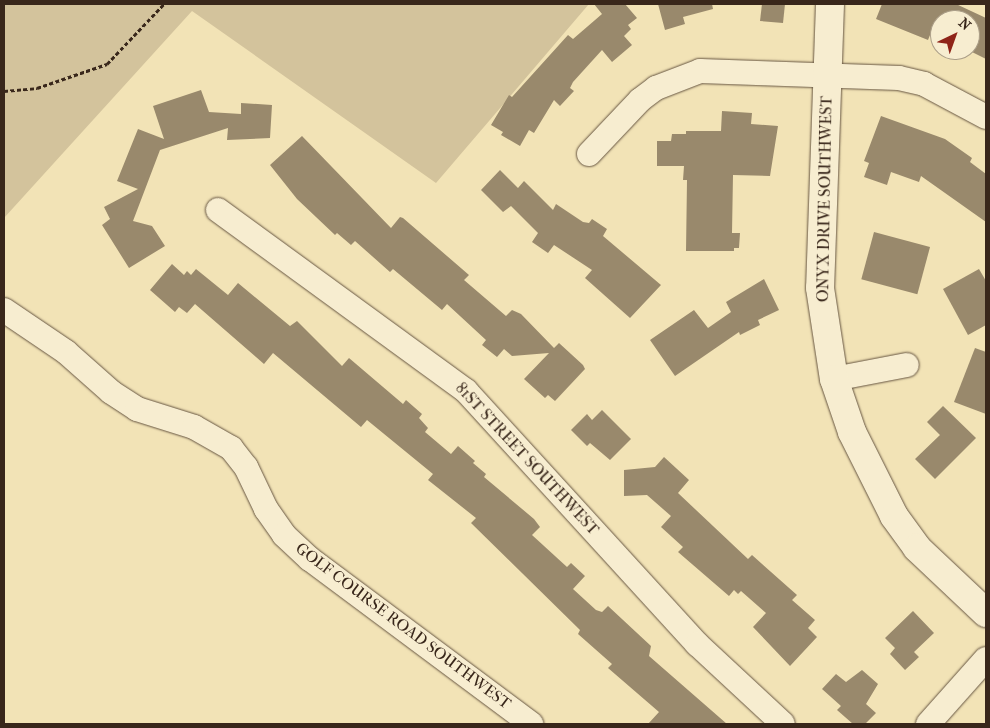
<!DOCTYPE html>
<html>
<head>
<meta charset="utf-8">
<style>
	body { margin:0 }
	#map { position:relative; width:990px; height:728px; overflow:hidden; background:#f2e3b6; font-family:"IM FELL French Canon",serif }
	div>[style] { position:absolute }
	.green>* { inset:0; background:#d3c39c }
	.building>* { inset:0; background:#99896c; transform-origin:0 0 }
	.path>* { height:3px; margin-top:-1.5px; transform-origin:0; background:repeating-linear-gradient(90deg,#39271b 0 4px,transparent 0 6.5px) }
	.roads { filter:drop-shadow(0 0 1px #675642) drop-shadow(0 0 1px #675642) }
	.minor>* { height:24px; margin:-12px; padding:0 12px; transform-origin:12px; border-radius:12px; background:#f7edd0 }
	.tertiary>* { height:28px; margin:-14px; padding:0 14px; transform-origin:14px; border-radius:14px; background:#f7edd0 }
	span { translate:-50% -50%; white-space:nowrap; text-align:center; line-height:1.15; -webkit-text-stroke:5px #f7edd0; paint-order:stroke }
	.street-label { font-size:16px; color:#39271b }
	.frame { position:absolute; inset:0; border:5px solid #39271b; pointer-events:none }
	.north { position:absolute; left:930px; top:10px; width:50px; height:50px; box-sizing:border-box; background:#f7edd0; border:1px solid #ab9e88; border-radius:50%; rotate:42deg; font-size:14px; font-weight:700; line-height:20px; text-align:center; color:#39271b }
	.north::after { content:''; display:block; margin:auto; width:18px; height:22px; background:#8f2418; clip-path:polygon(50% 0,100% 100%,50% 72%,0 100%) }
</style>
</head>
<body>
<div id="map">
	<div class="green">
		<i style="clip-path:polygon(4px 4px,589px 4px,436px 183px,192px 11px,4px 218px)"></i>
	</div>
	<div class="building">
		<i style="clip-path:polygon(594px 4px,625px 4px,637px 18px,628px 25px,631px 29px,624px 36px,632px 45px,612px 62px,602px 50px,573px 82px,570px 88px,574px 91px,560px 106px,554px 100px,534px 133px,529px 130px,520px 146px,501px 135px,503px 132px,491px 125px,509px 95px,512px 97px,568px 35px,573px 39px,602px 14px)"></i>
		<i style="clip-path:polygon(658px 4px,712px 4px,713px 9px,683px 17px,685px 24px,665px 30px)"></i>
		<i style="clip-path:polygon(762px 4px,785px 4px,783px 23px,760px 21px)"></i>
		<i style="clip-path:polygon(882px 4px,956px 4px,986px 18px,986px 59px,970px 51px,970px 20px,936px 20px,928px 40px,876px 19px)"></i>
		<i style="clip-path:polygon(201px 90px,209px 112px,241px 114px,241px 103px,272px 105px,270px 138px,227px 140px,228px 128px,160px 150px,133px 221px,152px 226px,165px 246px,129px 268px,102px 225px,110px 219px,104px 207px,138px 189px,117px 181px,138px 129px,164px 139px,153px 106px)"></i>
		<i style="clip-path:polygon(722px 111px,752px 113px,751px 124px,778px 126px,770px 176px,733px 175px,732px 233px,740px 233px,739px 248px,734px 248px,734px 251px,686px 251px,687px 180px,683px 180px,684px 166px,657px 166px,657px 141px,671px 141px,672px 134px,686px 134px,686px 131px,721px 131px)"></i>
		<i style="clip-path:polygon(881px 116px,945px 139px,972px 158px,970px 162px,986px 174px,986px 222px,921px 176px,919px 182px,891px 172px,887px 185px,864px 177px,869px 163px,864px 161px)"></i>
		<i style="clip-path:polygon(302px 136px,391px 228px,400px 217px,403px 218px,469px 275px,464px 280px,506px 316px,512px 310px,521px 314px,554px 348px,559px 343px,583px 365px,585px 369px,555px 401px,548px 395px,545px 398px,524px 379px,549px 353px,512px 356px,504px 349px,497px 357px,482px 345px,486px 340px,447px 304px,442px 310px,393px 269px,390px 272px,355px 241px,351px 245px,337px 233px,335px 235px,297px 199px,270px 165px)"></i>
		<i style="clip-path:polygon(500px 170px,518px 188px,524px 181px,553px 210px,556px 204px,583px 222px,589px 223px,592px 219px,607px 229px,603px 236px,661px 285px,630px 318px,585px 278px,592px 270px,554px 245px,548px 253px,532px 242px,538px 233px,511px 206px,503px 212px,481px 190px)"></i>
		<i style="left:874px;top:232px;width:58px;height:49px;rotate:15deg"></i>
		<i style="clip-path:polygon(172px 264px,184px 275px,187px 271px,191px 275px,196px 269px,228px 295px,238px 283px,290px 326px,297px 321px,342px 366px,349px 358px,403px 404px,406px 400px,422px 414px,419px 418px,428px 428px,425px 432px,451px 454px,458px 446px,475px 461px,473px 463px,486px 474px,484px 477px,534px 519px,540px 527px,532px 535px,567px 567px,571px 563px,585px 576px,573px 589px,596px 610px,602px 612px,608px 606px,651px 646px,649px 656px,727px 724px,648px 724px,659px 712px,608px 668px,612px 664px,578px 634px,580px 630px,471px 523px,476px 518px,428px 480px,433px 474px,367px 420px,361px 427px,273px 353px,264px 364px,195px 304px,187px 313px,179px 307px,175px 312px,150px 290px)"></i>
		<i style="clip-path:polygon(979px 269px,986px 281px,986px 325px,968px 335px,943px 289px)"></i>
		<i style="clip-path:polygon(764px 279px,779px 310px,758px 320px,760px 325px,740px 335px,739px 332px,675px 376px,650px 340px,694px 310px,708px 328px,731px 312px,726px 302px)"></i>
		<i style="clip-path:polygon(975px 348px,986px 352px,986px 414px,954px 402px)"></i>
		<i style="clip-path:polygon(943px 406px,976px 438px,935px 479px,915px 459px,940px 435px,927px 422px)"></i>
		<i style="clip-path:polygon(602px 410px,631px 439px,610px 460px,590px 443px,587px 446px,571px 430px,587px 414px,592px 420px)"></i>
		<i style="clip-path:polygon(664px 457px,689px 480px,678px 493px,748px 559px,752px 555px,797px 595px,792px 600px,815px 620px,808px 628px,817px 637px,790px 666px,753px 627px,766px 613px,741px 591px,738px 594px,734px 590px,729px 596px,678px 552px,683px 547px,661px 527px,671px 516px,647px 495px,624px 496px,624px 470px,655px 467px)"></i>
		<i style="clip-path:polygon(913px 611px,934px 633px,914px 652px,919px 657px,905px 670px,890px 654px,895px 648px,885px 638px)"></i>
		<i style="clip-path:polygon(862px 670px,878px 684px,866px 704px,876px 713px,865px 724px,853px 724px,837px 710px,841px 706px,822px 689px,836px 674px,846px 682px)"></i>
	</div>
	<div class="path">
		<i style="left:4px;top:91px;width:33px;rotate:-5deg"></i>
		<i style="left:37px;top:88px;width:74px;rotate:-18.9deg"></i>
		<i style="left:107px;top:64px;width:83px;rotate:-46.5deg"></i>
	</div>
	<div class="roads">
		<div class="minor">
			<i style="left:589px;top:154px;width:74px;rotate:-46.6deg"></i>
			<i style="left:640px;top:100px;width:20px;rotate:-37deg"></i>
			<i style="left:656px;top:88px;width:47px;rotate:-21.1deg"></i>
			<i style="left:700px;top:71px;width:199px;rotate:2deg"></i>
			<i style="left:899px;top:78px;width:26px;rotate:13deg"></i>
			<i style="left:924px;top:84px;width:70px;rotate:28deg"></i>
			<i style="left:218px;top:210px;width:307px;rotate:36.1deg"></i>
			<i style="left:466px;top:391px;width:343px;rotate:47.6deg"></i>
			<i style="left:697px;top:644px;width:117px;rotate:42.9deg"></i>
			<i style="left:4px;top:310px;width:75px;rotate:34.1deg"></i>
			<i style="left:66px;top:352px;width:60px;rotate:41.6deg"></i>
			<i style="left:111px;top:392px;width:31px;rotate:33deg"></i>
			<i style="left:137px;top:409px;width:60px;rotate:17.5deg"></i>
			<i style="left:194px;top:427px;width:43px;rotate:29.6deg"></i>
			<i style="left:231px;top:448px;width:24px;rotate:52deg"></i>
			<i style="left:246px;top:467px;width:47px;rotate:64.5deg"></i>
			<i style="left:266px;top:509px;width:32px;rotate:55deg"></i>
			<i style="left:284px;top:535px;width:35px;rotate:43deg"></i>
			<i style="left:310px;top:559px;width:276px;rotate:36.7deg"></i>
			<i style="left:834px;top:379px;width:74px;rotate:-10.9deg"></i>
			<i style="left:928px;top:724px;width:87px;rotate:-48.3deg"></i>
		</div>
		<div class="tertiary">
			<i style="left:830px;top:4px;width:284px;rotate:92deg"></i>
			<i style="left:820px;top:288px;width:92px;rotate:81.3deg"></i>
			<i style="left:834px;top:379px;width:56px;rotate:71.2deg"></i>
			<i style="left:852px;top:432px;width:94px;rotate:63.4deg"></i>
			<i style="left:894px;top:516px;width:39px;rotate:54deg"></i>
			<i style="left:917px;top:548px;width:95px;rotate:43.3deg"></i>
		</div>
	</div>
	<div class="street-label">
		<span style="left:825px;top:199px;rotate:-89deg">ONYX DRIVE SOUTHWEST</span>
		<span style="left:527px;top:459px;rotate:47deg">81ST STREET SOUTHWEST</span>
		<span style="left:403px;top:626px;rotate:37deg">GOLF COURSE ROAD SOUTHWEST</span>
	</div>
	<div class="frame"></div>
	<div class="north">N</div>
</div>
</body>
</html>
